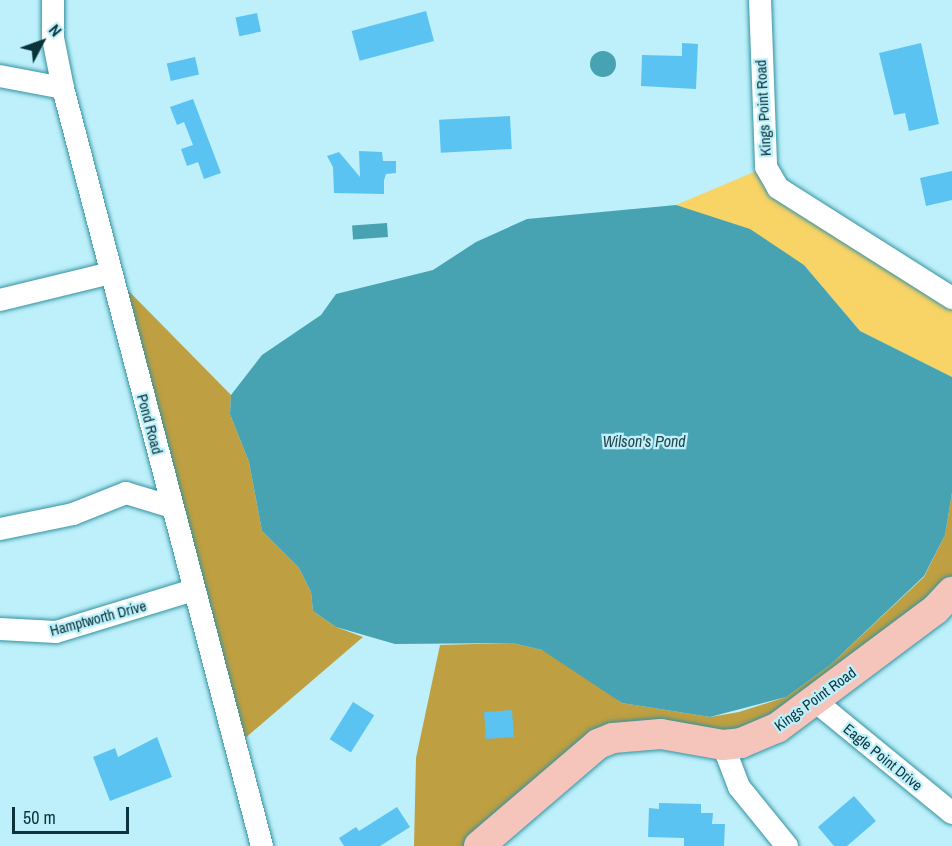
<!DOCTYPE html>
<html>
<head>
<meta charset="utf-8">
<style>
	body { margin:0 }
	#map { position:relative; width:952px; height:846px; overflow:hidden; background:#bdf0fa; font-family:"Archivo Narrow",sans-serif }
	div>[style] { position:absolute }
	.green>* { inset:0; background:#f8d366 }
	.forest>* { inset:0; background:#be9f41 }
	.water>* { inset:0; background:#47a2b2; transform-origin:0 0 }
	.round { border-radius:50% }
	.building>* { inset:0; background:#5ac3f2; transform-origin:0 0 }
	.roads { filter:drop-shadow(0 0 2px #3492a2) drop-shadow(0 0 2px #3492a2) }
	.minor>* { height:22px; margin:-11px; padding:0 11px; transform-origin:11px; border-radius:11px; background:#fff }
	.major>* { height:30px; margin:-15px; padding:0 15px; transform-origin:15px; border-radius:15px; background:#f5c5bc }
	span { translate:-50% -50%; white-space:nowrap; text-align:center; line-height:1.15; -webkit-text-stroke:4.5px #bdf0fa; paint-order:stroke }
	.street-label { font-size:15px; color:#0b333a }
	.water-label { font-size:16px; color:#264348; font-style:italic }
	.north { position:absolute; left:12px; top:12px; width:60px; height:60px; -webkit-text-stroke:4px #bdf0fa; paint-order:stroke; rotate:49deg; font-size:16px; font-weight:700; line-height:24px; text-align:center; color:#0b333a }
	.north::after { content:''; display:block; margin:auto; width:21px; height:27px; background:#0b333a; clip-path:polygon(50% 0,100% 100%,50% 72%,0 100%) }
	.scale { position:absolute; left:12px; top:807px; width:117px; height:27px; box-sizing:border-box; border:3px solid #0b333a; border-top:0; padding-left:8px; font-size:18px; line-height:21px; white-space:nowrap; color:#0b333a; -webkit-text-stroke:4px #bdf0fa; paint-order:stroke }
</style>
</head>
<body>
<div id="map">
	<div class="green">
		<i style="clip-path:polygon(766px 167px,952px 298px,952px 377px,860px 331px,804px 265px,676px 205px)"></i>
	</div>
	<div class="forest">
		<i style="clip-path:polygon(111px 273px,231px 395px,230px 414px,249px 462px,262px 531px,299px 568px,311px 592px,313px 611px,336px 627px,363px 637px,236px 746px)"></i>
		<i style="clip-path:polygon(952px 493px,952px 592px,777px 728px,640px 733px,479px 846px,414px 846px,416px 758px,440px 645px,512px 643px,542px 650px,569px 664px,622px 703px,710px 717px,739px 712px,786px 697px,830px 665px,924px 577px,945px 535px)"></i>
	</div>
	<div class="water">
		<i class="round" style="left:590px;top:51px;width:26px;height:26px"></i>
		<i style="clip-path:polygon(676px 205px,750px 229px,804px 265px,860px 331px,952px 377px,952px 493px,945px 535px,924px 576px,830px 665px,786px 697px,710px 717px,622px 703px,542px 650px,512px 643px,395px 644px,336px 627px,313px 611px,311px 592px,299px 568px,262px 531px,249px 462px,230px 414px,231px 395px,262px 355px,321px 315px,336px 294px,433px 270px,476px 242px,527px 219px)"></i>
		<i style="left:387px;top:223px;width:14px;height:35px;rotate:86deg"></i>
	</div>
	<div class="building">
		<i style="left:426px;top:11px;width:31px;height:77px;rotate:75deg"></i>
		<i style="left:257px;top:13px;width:19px;height:22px;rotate:78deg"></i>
		<i style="clip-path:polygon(682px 43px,698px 44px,696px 89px,641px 86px,642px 55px,682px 56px)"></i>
		<i style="clip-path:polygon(921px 43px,939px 124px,909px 131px,905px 113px,894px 115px,879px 53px)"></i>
		<i style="left:195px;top:57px;width:18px;height:29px;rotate:77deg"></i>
		<i style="clip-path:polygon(193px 99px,221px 173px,204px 179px,198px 162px,187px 166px,181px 149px,193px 145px,184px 122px,177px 125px,170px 107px)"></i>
		<i style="left:510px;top:116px;width:33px;height:71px;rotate:87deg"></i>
		<i style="clip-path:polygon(359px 151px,382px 152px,383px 161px,396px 161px,396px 173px,386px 174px,384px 180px,384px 194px,334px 193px,333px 167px,327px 156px,339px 152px,360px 177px)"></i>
		<i style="clip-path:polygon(952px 171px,952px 200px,926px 206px,920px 178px)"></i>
		<i style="left:353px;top:702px;width:25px;height:44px;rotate:32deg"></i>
		<i style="left:512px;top:710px;width:27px;height:28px;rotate:86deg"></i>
		<i style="clip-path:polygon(157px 737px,172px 777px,110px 801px,93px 757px,115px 748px,118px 757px)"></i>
		<i style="clip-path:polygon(854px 796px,876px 821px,847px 846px,834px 846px,818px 827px)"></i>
		<i style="clip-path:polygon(659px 803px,701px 804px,701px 813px,713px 813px,712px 824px,725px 824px,724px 846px,684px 846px,684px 838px,648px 837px,649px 808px,659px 809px)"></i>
		<i style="clip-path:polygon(397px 807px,410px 827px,380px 846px,344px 846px,339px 838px,356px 827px,359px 831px)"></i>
	</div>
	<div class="roads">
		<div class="minor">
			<i style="left:53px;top:0;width:38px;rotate:90deg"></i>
			<i style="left:53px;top:38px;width:51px;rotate:78.7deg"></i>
			<i style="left:63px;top:88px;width:784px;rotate:75.29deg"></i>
			<i style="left:760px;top:0;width:167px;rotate:87.9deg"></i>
			<i style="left:766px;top:167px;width:24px;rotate:60deg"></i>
			<i style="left:778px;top:188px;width:206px;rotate:32.3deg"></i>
			<i style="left:0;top:76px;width:64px;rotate:10.8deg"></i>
			<i style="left:0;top:300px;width:114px;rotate:-13.7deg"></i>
			<i style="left:0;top:529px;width:75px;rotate:-11.6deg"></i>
			<i style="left:73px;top:514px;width:57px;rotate:-21.6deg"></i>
			<i style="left:126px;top:493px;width:48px;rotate:16.9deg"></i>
			<i style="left:0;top:629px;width:56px;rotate:3.1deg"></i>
			<i style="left:56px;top:632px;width:143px;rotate:-17deg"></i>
			<i style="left:815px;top:701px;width:177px;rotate:39.3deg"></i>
			<i style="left:723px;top:745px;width:45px;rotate:69.1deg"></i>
			<i style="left:739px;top:787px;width:76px;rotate:50.9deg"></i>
		</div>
		<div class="major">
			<i style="left:479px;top:846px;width:157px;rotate:-40.6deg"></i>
			<i style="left:598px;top:744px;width:16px;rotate:-22deg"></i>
			<i style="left:613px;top:738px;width:48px;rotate:-4.8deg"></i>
			<i style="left:661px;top:734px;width:63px;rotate:10.1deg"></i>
			<i style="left:723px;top:745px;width:18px;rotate:-6deg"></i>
			<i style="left:741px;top:743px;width:39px;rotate:-23deg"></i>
			<i style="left:777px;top:728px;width:197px;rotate:-36.8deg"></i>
			<i style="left:935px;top:610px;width:25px;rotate:-47deg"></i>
		</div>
	</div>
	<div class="street-label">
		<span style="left:763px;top:108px;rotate:-93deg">Kings Point Road</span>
		<span style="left:150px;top:424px;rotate:75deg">Pond Road</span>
		<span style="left:98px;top:618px;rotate:-15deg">Hamptworth Drive</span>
		<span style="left:815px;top:699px;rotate:-36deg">Kings Point Road</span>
		<span style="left:883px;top:757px;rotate:39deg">Eagle Point Drive</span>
	</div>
	<div class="water-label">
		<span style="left:644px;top:441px">Wilson's Pond</span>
	</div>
	<div class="north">N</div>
	<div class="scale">50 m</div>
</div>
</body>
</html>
